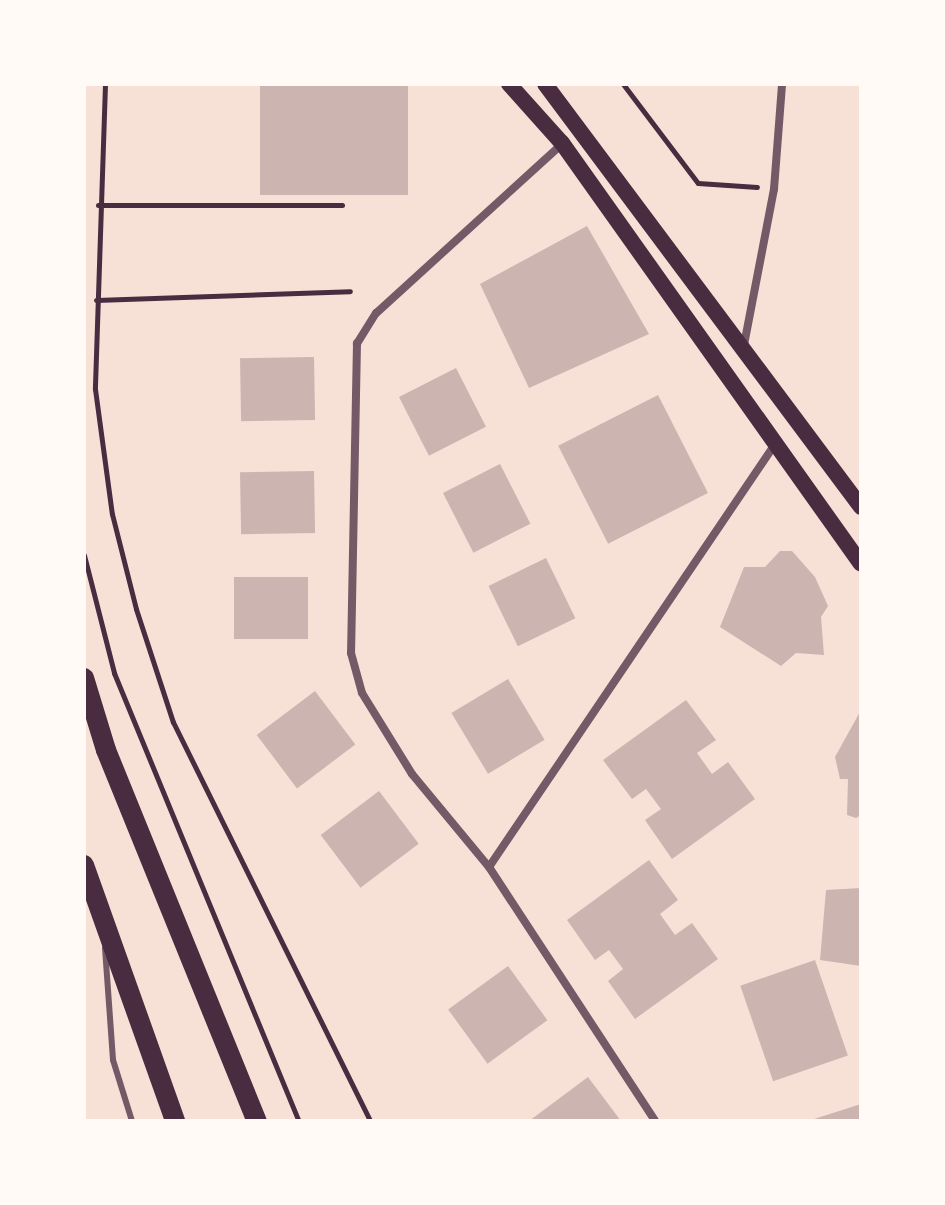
<!DOCTYPE html>
<html>
<head>
<meta charset="utf-8">
<style>
	body { margin:0 }
	#map { position:relative; width:945px; height:1205px; overflow:hidden; background:#f7e1d7; font-family:Cabin,sans-serif }
	div>[style] { position:absolute }
	.building>* { inset:0; background:#ccb4b1; transform-origin:0 0 }
	.path>* { height:5px; margin:-2.5px; padding:0 2.5px; transform-origin:2.5px; border-radius:2.5px; background:#4a2c40 }
	.service>* { height:6px; margin:-3px; padding:0 3px; transform-origin:3px; border-radius:3px; background:#755966 }
	.minor>* { height:8px; margin:-4px; padding:0 4px; transform-origin:4px; border-radius:4px; background:#755966 }
	.secondary>* { height:16px; margin:-8px; padding:0 8px; transform-origin:8px; border-radius:8px; background:#4a2c40 }
	.primary>* { height:20px; margin:-10px; padding:0 10px; transform-origin:10px; border-radius:10px; background:#4a2c40 }
	span { translate:-50% -50%; white-space:nowrap; text-align:center; line-height:1.15; -webkit-text-stroke:6px #fffaf5; paint-order:stroke }
	.frame { position:absolute; inset:0; border:86px solid #fffaf5; pointer-events:none }
</style>
</head>
<body>
<div id="map">
	<div class="building">
		<i style="left:260px;top:84px;width:148px;height:111px"></i>
		<i style="clip-path:polygon(587px 226px,649px 334px,529px 388px,480px 284px)"></i>
		<i style="left:314px;top:357px;width:63px;height:74px;rotate:89deg"></i>
		<i style="left:456px;top:368px;width:66px;height:64px;rotate:63deg"></i>
		<i style="left:658px;top:395px;width:110px;height:112px;rotate:63deg"></i>
		<i style="left:500px;top:464px;width:67px;height:64px;rotate:63deg"></i>
		<i style="left:314px;top:471px;width:62px;height:74px;rotate:89deg"></i>
		<i style="clip-path:polygon(780px 551px,792px 551px,815px 577px,828px 606px,821px 617px,824px 655px,796px 653px,781px 666px,720px 627px,744px 567px,765px 567px)"></i>
		<i style="left:546px;top:558px;width:67px;height:64px;rotate:64deg"></i>
		<i style="left:308px;top:577px;width:62px;height:74px;rotate:90deg"></i>
		<i style="left:508px;top:679px;width:71px;height:66px;rotate:59deg"></i>
		<i style="left:315px;top:691px;width:67px;height:73px;rotate:53deg"></i>
		<i style="clip-path:polygon(686px 700px,716px 740px,697px 753px,712px 774px,728px 762px,755px 799px,672px 859px,645px 820px,661px 809px,646px 789px,632px 799px,603px 760px)"></i>
		<i style="clip-path:polygon(861px 710px,861px 815px,856px 818px,847px 815px,848px 779px,840px 779px,835px 757px)"></i>
		<i style="left:379px;top:791px;width:66px;height:73px;rotate:53deg"></i>
		<i style="clip-path:polygon(649px 860px,678px 900px,660px 914px,675px 935px,692px 923px,718px 959px,635px 1019px,608px 981px,623px 969px,609px 950px,595px 960px,567px 920px)"></i>
		<i style="clip-path:polygon(861px 888px,861px 966px,820px 960px,826px 890px)"></i>
		<i style="left:815px;top:960px;width:101px;height:79px;rotate:71deg"></i>
		<i style="left:508px;top:966px;width:67px;height:74px;rotate:54deg"></i>
		<i style="clip-path:polygon(588px 1077px,621px 1121px,529px 1121px)"></i>
		<i style="clip-path:polygon(861px 1104px,861px 1121px,811px 1121px,811px 1120px)"></i>
	</div>
	<div class="path">
		<i style="left:105px;top:84px;width:305px;rotate:91.9deg"></i>
		<i style="left:95px;top:389px;width:126px;rotate:82.3deg"></i>
		<i style="left:112px;top:514px;width:98px;rotate:75.8deg"></i>
		<i style="left:136px;top:609px;width:119px;rotate:71.9deg"></i>
		<i style="left:173px;top:722px;width:445px;rotate:63.7deg"></i>
		<i style="left:623px;top:84px;width:124px;rotate:52.9deg"></i>
		<i style="left:698px;top:183px;width:59px;rotate:3.9deg"></i>
		<i style="left:98px;top:205px;width:244px"></i>
		<i style="left:96px;top:300px;width:254px;rotate:-2deg"></i>
		<i style="left:84px;top:555px;width:122px;rotate:75.7deg"></i>
		<i style="left:114px;top:673px;width:485px;rotate:67.6deg"></i>
	</div>
	<div class="service">
		<i style="left:105px;top:948px;width:112px;rotate:85.9deg"></i>
		<i style="left:113px;top:1060px;width:64px;rotate:72.7deg"></i>
	</div>
	<div class="minor">
		<i style="left:562px;top:144px;width:251px;rotate:137.7deg"></i>
		<i style="left:376px;top:313px;width:36px;rotate:122deg"></i>
		<i style="left:357px;top:343px;width:310px;rotate:91.1deg"></i>
		<i style="left:351px;top:653px;width:41px;rotate:74.6deg"></i>
		<i style="left:362px;top:693px;width:95px;rotate:58.3deg"></i>
		<i style="left:412px;top:774px;width:121px;rotate:50.4deg"></i>
		<i style="left:489px;top:867px;width:303px;rotate:56.8deg"></i>
		<i style="left:744px;top:345px;width:159px;rotate:-79.1deg"></i>
		<i style="left:774px;top:189px;width:105px;rotate:-85.6deg"></i>
		<i style="left:489px;top:867px;width:507px;rotate:-55.93deg"></i>
	</div>
	<div class="secondary">
		<i style="left:509px;top:84px;width:79px;rotate:48.1deg"></i>
		<i style="left:562px;top:143px;width:516px;rotate:54.62deg"></i>
		<i style="left:545px;top:84px;width:528px;rotate:53.24deg"></i>
	</div>
	<div class="primary">
		<i style="left:84px;top:678px;width:75px;rotate:73deg"></i>
		<i style="left:106px;top:750px;width:401px;rotate:67.9deg"></i>
		<i style="left:84px;top:865px;width:272px;rotate:70.4deg"></i>
	</div>
	<div class="frame"></div>
</div>
</body>
</html>
